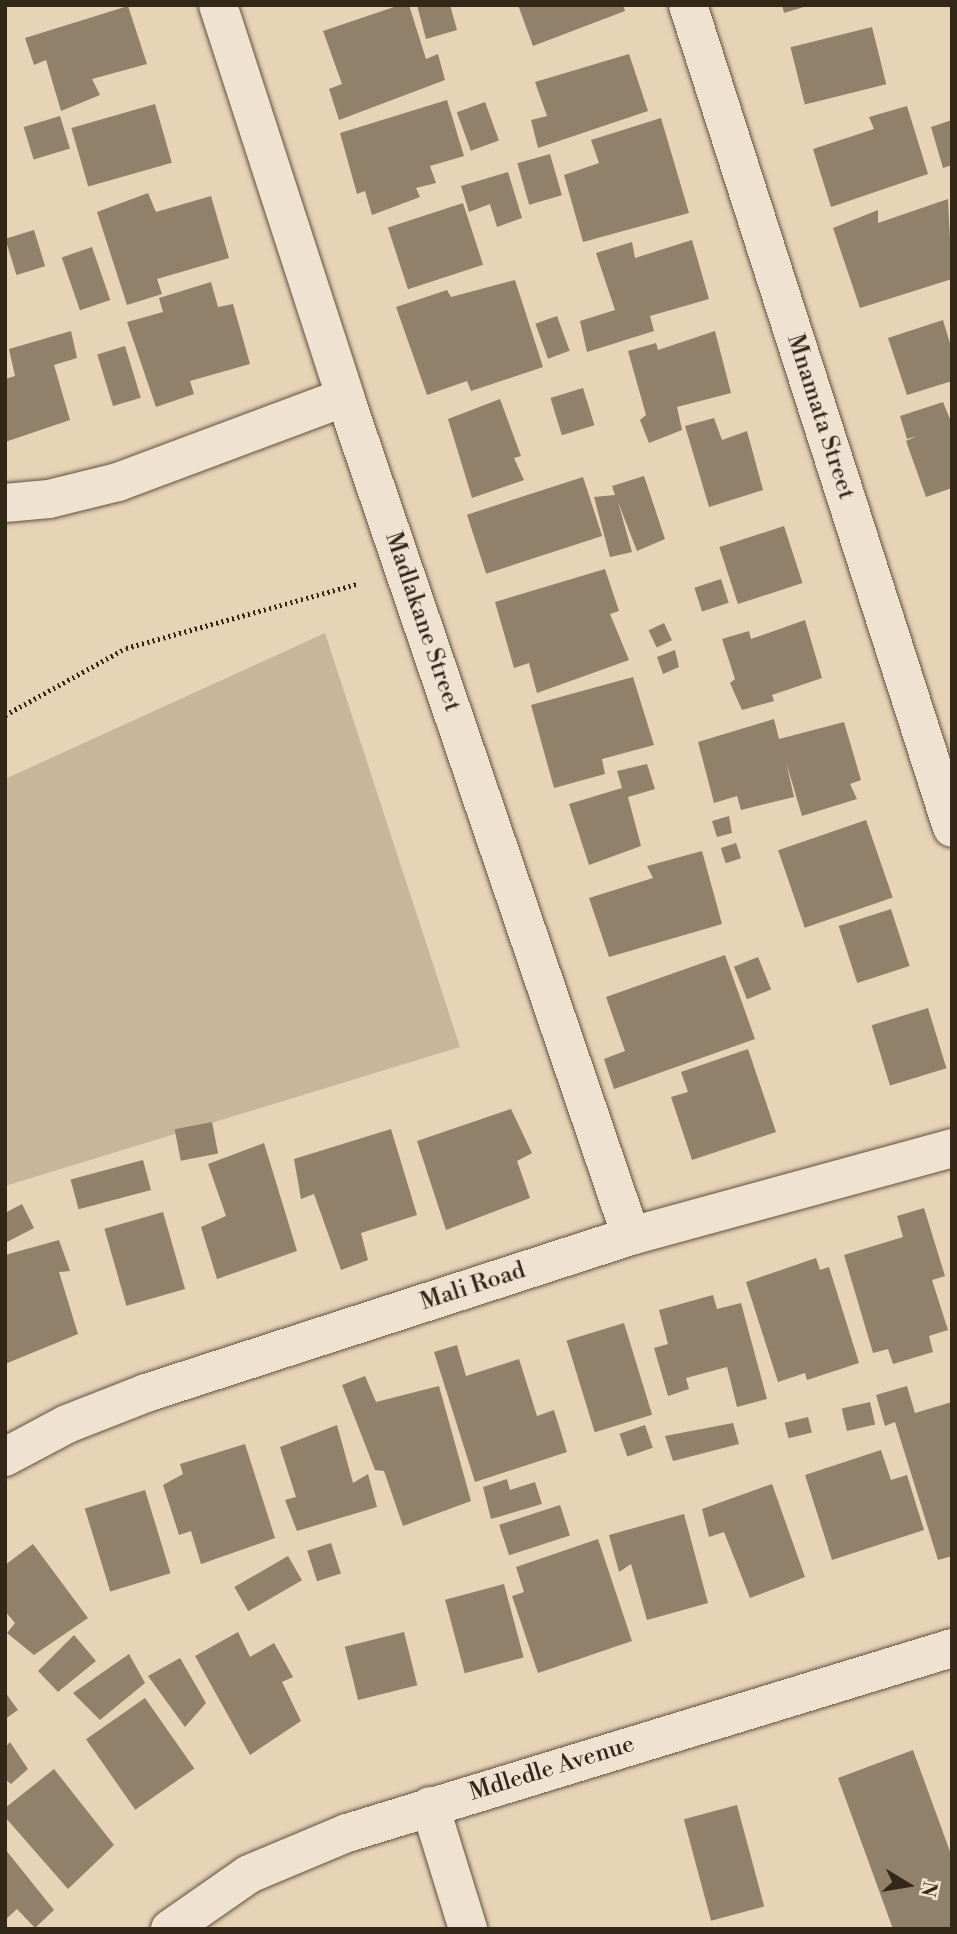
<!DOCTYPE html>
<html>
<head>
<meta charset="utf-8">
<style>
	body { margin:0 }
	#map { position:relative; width:957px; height:1934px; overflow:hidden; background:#e7d3b6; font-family:"Libre Bodoni",serif }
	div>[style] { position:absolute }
	.green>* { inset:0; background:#c8b69b }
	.building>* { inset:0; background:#91806a; transform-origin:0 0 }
	.path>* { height:4.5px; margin-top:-2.25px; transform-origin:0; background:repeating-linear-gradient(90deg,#332718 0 2px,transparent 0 5.5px) }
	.roads { filter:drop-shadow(0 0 2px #605240) drop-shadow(0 0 2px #605240) }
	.street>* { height:38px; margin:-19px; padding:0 19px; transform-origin:19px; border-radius:19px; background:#efe2d0 }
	span { translate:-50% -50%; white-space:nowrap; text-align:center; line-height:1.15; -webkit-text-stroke:5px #efe2d0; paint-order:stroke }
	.street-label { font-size:24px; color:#332718 }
	.frame { position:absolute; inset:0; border:7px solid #332718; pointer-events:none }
	.north { position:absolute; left:873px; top:1850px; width:70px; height:70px; -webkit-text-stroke:5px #efe2d0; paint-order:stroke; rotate:101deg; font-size:19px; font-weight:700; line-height:28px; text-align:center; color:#332718 }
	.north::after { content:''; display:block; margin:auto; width:24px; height:32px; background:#332718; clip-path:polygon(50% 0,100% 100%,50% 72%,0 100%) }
</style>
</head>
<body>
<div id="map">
	<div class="green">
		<i style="clip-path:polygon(325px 633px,460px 1047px,5px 1186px,5px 779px)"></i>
	</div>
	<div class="building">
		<i style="clip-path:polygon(400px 5px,409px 5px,426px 59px,438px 54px,445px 80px,339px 120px,329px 89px,342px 84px,323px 31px)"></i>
		<i style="clip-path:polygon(417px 5px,450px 5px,457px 30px,426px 39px)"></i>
		<i style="clip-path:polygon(518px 5px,623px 5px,625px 11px,533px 46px)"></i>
		<i style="clip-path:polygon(782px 5px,807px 5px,807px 6px,784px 13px)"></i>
		<i style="clip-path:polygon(128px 6px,147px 64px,92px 79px,100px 95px,61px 111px,46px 60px,34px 65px,25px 38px)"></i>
		<i style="left:872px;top:27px;width:59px;height:84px;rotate:76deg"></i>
		<i style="clip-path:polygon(629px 54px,648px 111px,538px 148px,531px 120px,547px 116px,535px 82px)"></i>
		<i style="clip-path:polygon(447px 100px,464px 156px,430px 166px,436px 183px,416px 188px,420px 197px,372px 215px,365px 191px,357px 194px,340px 133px)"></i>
		<i style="left:485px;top:102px;width:41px;height:30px;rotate:70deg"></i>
		<i style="left:155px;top:104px;width:61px;height:87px;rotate:74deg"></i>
		<i style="clip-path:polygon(907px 106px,928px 174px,831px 207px,813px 149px,874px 129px,869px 117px)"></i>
		<i style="left:60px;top:116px;width:34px;height:38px;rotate:73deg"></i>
		<i style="clip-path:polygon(661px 118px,689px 213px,583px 242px,564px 175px,599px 163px,591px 140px)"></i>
		<i style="clip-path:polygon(952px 120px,952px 165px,943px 168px,931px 127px)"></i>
		<i style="left:550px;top:154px;width:43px;height:34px;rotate:74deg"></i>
		<i style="clip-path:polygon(508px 172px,522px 218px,497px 227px,490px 204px,469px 212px,461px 186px)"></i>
		<i style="clip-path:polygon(148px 193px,156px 212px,211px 196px,229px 258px,157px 279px,162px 294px,127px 305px,97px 212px)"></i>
		<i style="clip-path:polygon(948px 199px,952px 279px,860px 308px,833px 228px,878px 210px,878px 223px)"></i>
		<i style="left:463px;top:203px;width:65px;height:79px;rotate:72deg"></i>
		<i style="left:34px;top:230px;width:38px;height:30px;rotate:73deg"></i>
		<i style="clip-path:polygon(692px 240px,709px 299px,650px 316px,654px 331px,587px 352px,580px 321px,615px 310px,596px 253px,632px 242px,635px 258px)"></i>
		<i style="left:92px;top:247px;width:56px;height:32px;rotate:71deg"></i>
		<i style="clip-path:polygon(515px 280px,543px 367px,471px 391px,467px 381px,427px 395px,396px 307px,447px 290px,451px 297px)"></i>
		<i style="clip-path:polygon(211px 282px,218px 307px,233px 304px,250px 364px,190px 381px,194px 394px,156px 407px,127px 322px,163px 312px,159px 298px)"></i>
		<i style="left:557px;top:316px;width:37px;height:23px;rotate:70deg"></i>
		<i style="clip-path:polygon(943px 320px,952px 350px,952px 381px,907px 395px,888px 338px)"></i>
		<i style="clip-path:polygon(71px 331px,77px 358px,54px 365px,70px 420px,5px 442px,5px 379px,15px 376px,9px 349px)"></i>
		<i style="clip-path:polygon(715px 331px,731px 393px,677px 407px,682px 430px,649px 443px,640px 420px,646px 415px,628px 351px,656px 343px,658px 350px)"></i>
		<i style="left:125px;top:346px;width:54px;height:29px;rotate:73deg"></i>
		<i style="left:583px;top:388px;width:39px;height:34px;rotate:73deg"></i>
		<i style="clip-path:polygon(500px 399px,521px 456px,514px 458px,524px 480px,472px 498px,448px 419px)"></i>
		<i style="clip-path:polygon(943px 402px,952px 424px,952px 488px,926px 497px,906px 441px,917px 436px,907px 439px,900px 416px)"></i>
		<i style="clip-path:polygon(714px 418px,722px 440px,747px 431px,763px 490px,709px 507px,685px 426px)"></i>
		<i style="clip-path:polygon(644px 476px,665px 539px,637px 551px,618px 502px,632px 552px,610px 557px,594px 497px,615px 495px,612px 486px)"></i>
		<i style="left:583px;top:477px;width:62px;height:122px;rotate:72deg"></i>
		<i style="left:784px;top:526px;width:60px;height:68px;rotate:72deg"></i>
		<i style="clip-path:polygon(605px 569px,619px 611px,610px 614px,629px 660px,537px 693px,529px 663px,514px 668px,495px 602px)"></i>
		<i style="left:721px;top:579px;width:25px;height:28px;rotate:72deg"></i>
		<i style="clip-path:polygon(805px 620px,822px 678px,772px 695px,774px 701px,742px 710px,730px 683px,735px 679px,722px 639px,749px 631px,751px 639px)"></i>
		<i style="left:664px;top:623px;width:19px;height:17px;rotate:65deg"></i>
		<i style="clip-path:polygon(675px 650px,679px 667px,663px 674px,657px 657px)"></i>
		<i style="clip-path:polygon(633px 677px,654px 745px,602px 759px,605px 774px,554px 788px,531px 705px)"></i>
		<i style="clip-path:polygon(774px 719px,779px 739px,844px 722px,861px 780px,850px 784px,857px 799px,802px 816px,786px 762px,794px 797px,741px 810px,737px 796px,714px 803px,698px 742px)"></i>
		<i style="clip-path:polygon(647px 764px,655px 789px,628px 797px,641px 846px,589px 865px,569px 804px,622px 788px,617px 771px)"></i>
		<i style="clip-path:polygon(729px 816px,732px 833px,717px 837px,712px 821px)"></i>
		<i style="left:866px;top:820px;width:82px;height:93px;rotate:71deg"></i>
		<i style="left:736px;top:843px;width:16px;height:16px;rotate:72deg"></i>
		<i style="clip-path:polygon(702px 851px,722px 924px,609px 957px,589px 898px,653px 878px,647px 866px)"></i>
		<i style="left:891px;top:909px;width:60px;height:55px;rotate:72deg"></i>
		<i style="clip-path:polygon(725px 955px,755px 1039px,614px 1089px,604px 1059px,625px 1051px,606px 997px)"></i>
		<i style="left:758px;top:957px;width:35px;height:26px;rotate:68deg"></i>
		<i style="left:928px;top:1008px;width:63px;height:59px;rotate:73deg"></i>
		<i style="clip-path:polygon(748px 1049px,776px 1132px,692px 1160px,671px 1097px,688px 1092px,681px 1072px)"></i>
		<i style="clip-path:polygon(511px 1109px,532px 1153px,517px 1161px,530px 1198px,446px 1230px,417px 1141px)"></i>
		<i style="left:212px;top:1122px;width:32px;height:38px;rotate:79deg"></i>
		<i style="clip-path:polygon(391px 1129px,417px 1215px,361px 1233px,368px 1260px,341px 1270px,314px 1194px,301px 1199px,294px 1159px)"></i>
		<i style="clip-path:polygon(264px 1143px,297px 1251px,217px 1279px,201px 1227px,226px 1216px,208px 1164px)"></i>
		<i style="left:143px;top:1160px;width:31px;height:75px;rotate:75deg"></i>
		<i style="clip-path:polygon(22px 1204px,34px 1228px,5px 1243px,5px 1213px)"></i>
		<i style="clip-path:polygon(924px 1208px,945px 1276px,932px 1280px,948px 1330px,929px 1336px,933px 1352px,893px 1364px,888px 1349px,873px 1353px,844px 1255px,903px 1237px,897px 1216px)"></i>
		<i style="left:163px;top:1212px;width:80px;height:61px;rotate:74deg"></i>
		<i style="clip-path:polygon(59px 1240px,70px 1271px,59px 1272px,78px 1334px,5px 1364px,5px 1255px)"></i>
		<i style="clip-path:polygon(816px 1258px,820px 1270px,829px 1267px,859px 1363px,807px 1380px,805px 1373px,778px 1382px,746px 1282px)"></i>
		<i style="clip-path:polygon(713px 1295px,717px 1309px,741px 1303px,767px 1399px,737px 1407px,727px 1367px,686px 1378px,689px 1389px,668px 1396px,654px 1348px,668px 1344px,659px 1310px)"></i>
		<i style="left:624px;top:1323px;width:96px;height:60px;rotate:73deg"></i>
		<i style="clip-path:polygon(457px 1345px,466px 1376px,519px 1359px,537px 1416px,554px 1410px,567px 1452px,475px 1482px,434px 1352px)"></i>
		<i style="clip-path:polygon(365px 1376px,376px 1402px,439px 1386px,471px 1501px,403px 1526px,384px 1471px,375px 1470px,342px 1385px)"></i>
		<i style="clip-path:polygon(907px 1386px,915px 1413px,952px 1402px,952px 1556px,938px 1560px,895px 1422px,885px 1426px,876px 1395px)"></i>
		<i style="left:870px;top:1402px;width:23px;height:29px;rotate:77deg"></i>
		<i style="left:808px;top:1417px;width:16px;height:24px;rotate:76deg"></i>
		<i style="clip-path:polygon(733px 1423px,739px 1444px,673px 1461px,665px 1436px)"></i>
		<i style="clip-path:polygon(337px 1425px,353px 1483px,368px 1474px,377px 1507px,297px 1531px,285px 1500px,296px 1497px,280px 1447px)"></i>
		<i style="left:645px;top:1425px;width:24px;height:27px;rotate:71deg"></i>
		<i style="clip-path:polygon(245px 1444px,275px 1538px,201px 1564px,191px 1531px,179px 1535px,163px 1485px,183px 1474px,180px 1464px)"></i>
		<i style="clip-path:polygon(881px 1450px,891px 1480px,907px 1475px,924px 1530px,832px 1560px,805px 1475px)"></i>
		<i style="clip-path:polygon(507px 1479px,510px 1490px,535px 1482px,542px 1504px,491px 1519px,483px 1487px)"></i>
		<i style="clip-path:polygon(772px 1484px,805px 1577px,750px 1598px,724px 1532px,709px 1537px,702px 1509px)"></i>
		<i style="left:145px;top:1490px;width:87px;height:63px;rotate:73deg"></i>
		<i style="left:560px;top:1505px;width:32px;height:64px;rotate:72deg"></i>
		<i style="clip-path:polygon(684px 1514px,708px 1603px,647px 1620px,631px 1564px,619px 1572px,609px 1535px)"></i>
		<i style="clip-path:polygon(598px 1539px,632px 1641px,538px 1673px,512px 1596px,524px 1592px,516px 1567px)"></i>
		<i style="left:331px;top:1543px;width:32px;height:25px;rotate:72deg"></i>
		<i style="clip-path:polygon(33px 1544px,88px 1618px,34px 1655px,7px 1633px,15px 1623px,5px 1611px,5px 1565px)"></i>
		<i style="left:288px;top:1556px;width:28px;height:62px;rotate:60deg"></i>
		<i style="left:504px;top:1584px;width:76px;height:61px;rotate:75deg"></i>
		<i style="clip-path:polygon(238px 1632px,250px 1657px,274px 1643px,293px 1677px,282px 1682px,301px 1721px,250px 1755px,195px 1656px)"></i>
		<i style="left:404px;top:1632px;width:55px;height:61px;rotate:76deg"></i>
		<i style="clip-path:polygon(74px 1635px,96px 1661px,58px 1692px,38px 1671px)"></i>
		<i style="clip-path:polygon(129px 1654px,145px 1683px,100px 1720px,73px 1693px)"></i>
		<i style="clip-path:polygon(180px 1658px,206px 1703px,185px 1727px,148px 1676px)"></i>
		<i style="clip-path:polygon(5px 1692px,18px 1710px,5px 1719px)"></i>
		<i style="left:145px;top:1698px;width:86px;height:72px;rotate:55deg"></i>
		<i style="clip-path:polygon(10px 1742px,28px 1769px,11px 1784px,5px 1779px,5px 1748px)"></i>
		<i style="clip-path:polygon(913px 1750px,952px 1857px,952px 1926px,944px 1929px,893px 1929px,838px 1778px)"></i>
		<i style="clip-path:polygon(54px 1769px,114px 1845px,68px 1889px,5px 1817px,5px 1808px)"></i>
		<i style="left:737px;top:1805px;width:105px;height:55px;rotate:75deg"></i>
		<i style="clip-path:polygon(5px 1849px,54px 1910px,35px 1928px,17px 1909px,5px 1920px)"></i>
	</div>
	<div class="path">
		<i style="left:5px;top:715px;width:138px;rotate:-29deg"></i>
		<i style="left:126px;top:648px;width:239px;rotate:-15.5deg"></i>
	</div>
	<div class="roads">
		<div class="street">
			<i style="left:218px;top:5px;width:412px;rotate:72deg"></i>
			<i style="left:345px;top:397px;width:886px;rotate:71.18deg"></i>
			<i style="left:688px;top:5px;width:864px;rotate:72.21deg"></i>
			<i style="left:5px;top:503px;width:44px;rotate:-5.2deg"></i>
			<i style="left:49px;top:499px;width:71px;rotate:-13.8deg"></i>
			<i style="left:118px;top:482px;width:242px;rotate:-20.5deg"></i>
			<i style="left:5px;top:1457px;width:70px;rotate:-28deg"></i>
			<i style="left:67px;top:1424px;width:85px;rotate:-21.4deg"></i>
			<i style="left:146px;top:1393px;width:510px;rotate:-17.94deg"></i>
			<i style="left:631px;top:1236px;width:333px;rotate:-15.3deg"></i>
			<i style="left:430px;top:1806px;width:129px;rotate:72.8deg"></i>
			<i style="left:170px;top:1929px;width:96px;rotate:-34.8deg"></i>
			<i style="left:249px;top:1874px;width:106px;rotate:-22.7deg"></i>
			<i style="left:347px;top:1833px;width:633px;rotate:-17deg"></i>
		</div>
	</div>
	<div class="street-label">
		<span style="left:820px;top:417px;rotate:72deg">Mnamata Street</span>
		<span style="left:422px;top:622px;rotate:71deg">Madlakane Street</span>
		<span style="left:473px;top:1287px;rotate:-18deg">Mali Road</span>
		<span style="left:552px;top:1769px;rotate:-17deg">Mdledle Avenue</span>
	</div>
	<div class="frame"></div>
	<div class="north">N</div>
</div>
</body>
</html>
